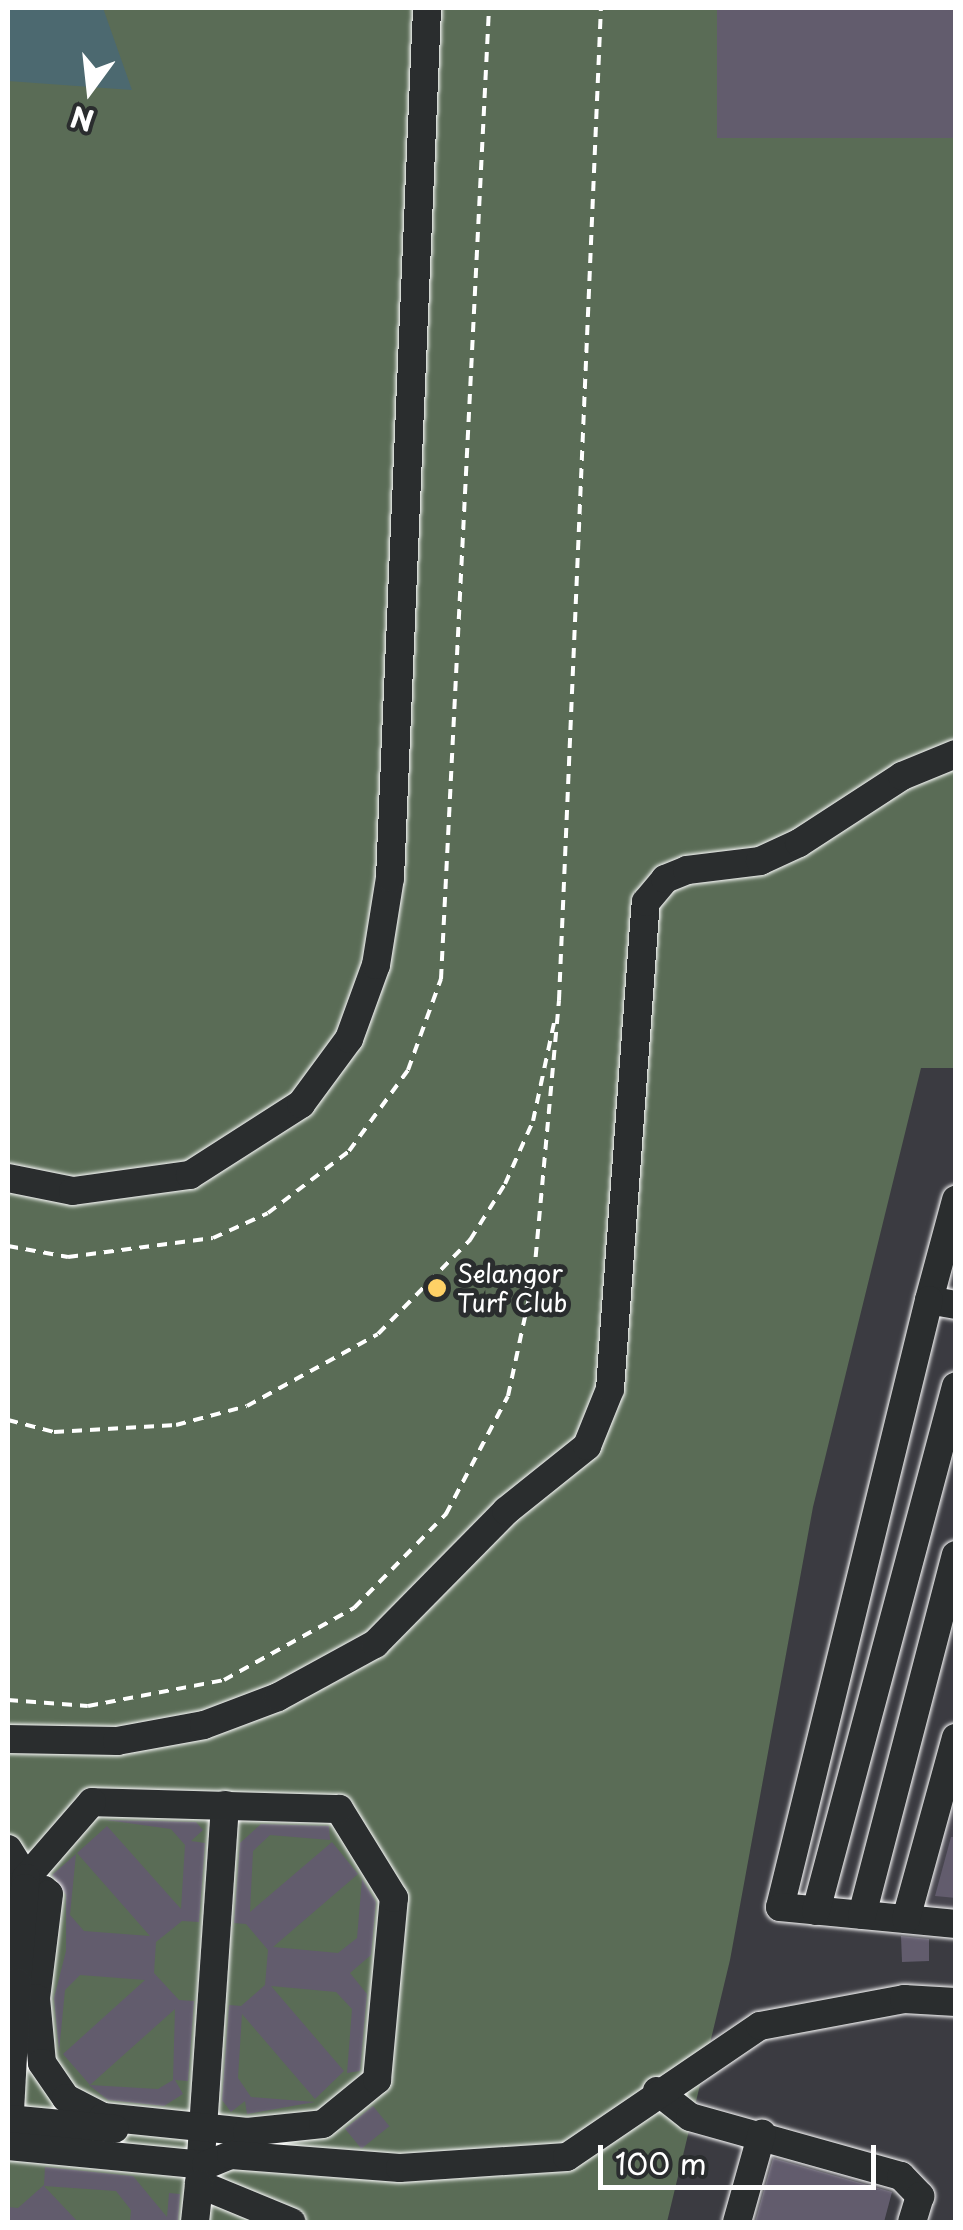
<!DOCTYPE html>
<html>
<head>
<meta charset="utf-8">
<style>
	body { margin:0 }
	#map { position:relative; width:963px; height:2230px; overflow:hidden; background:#3b3b41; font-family:"Playpen Sans",sans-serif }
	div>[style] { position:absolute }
	.built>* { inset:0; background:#47454e }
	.green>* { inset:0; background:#5a6c56 }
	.water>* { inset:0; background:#4c6970 }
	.building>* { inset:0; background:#625c6d; transform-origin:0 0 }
	.path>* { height:4px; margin-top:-2px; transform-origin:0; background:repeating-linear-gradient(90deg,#fff 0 10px,transparent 0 18px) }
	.roads { filter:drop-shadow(0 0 2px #fff) drop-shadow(0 0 2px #fff) }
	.minor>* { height:28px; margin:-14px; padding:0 14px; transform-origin:14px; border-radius:14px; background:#2a2d2e }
	.dots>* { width:28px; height:28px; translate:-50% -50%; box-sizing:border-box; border:5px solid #2a2d2e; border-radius:50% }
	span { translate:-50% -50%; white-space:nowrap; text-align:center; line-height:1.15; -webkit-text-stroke:10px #2a2d2e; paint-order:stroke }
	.poi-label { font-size:25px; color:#fff }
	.left { translate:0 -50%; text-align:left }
	.frame { position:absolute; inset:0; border:10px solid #fff; pointer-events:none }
	.north { position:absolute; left:40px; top:40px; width:100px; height:100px; -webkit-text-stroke:8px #2a2d2e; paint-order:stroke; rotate:195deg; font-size:28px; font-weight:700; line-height:40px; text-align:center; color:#fff }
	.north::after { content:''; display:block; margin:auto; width:35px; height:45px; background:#fff; clip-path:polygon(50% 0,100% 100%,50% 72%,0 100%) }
	.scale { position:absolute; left:598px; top:2145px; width:278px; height:45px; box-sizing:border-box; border:5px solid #fff; border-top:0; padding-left:12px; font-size:30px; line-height:35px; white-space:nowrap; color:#fff; -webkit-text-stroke:8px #2a2d2e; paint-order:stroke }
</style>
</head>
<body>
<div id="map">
	<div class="built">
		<i style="clip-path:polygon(955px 1793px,955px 1916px,922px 1919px)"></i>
	</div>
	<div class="green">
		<i style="clip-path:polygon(8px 8px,955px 8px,955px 1068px,921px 1068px,813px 1507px,730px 1960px,667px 2222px,8px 2222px)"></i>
	</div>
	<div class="water">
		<i style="clip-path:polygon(8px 8px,103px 8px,132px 90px,8px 81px)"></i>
	</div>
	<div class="building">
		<i style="left:717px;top:8px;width:239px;height:130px"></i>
		<i style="clip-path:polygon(106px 1820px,196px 1822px,203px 1830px,191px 1841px,205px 1843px,199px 1922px,182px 1921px,156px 1942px,154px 1973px,179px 2000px,194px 2001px,188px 2081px,175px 2080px,183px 2094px,164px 2106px,108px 2100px,89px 2085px,158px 2089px,173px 2080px,175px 2009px,90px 2085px,63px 2054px,145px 1980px,80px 1975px,65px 1990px,59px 2052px,54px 1998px,66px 1951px,66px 1895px,52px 1875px,76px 1854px,70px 1915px,84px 1931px,150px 1936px,77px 1853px,107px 1826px,181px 1909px,185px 1845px,171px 1829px)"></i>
		<i style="clip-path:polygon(261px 1824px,329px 1826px,330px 1840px,270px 1835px,253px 1851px,250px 1912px,332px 1842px,358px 1874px,273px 1947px,338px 1953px,357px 1938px,362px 1879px,376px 1902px,371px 1955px,350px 1973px,367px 1994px,360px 2071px,347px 2073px,352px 2009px,336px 1992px,271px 1986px,344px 2071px,315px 2099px,242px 2014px,238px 2078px,251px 2097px,315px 2102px,247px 2114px,245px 2101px,231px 2112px,222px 2100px,229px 2005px,241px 2006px,265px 1985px,268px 1950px,246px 1924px,234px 1923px,240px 1843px)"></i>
		<i style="clip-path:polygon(951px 1837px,956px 1837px,956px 1898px,935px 1896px)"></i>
		<i style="clip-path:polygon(901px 1936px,929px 1939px,929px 1961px,902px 1962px)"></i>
		<i style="left:373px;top:2106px;width:26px;height:36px;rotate:51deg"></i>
		<i style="clip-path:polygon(773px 2158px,892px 2192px,884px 2222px,755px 2222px)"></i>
		<i style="clip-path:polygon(45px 2167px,133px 2176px,167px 2217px,169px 2193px,180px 2194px,178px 2222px,130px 2222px,131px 2210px,116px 2191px,44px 2186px,78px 2222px,8px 2222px,8px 2207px,18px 2208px,44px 2185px)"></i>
	</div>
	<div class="path">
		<i style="left:8px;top:1246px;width:61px;rotate:10.4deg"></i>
		<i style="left:68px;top:1257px;width:146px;rotate:-7.5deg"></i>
		<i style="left:213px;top:1238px;width:60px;rotate:-24.4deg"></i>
		<i style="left:268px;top:1213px;width:102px;rotate:-37.4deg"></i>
		<i style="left:349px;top:1151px;width:100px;rotate:-53.9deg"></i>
		<i style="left:408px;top:1070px;width:97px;rotate:-70.1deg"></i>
		<i style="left:441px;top:979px;width:972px;rotate:-87.17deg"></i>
		<i style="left:8px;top:1420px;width:48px;rotate:14.6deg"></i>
		<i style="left:54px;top:1432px;width:122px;rotate:-3.3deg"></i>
		<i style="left:176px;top:1425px;width:73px;rotate:-15deg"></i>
		<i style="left:247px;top:1406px;width:149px;rotate:-28.8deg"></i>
		<i style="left:378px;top:1334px;width:132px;rotate:-45.6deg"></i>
		<i style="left:470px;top:1240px;width:66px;rotate:-58deg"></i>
		<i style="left:505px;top:1184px;width:69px;rotate:-66deg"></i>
		<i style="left:533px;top:1121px;width:105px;rotate:-77.9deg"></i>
		<i style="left:8px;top:1700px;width:80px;rotate:4.3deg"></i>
		<i style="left:88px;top:1706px;width:138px;rotate:-10.8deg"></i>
		<i style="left:224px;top:1680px;width:149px;rotate:-29deg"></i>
		<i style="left:354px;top:1608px;width:132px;rotate:-45.6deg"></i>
		<i style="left:446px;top:1514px;width:133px;rotate:-62.3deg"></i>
		<i style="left:508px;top:1396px;width:124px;rotate:-77.9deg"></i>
		<i style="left:534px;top:1275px;width:276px;rotate:-84.8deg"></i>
		<i style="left:559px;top:1000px;width:993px;rotate:-87.58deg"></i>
	</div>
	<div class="roads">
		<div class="minor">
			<i style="left:8px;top:1178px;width:66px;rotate:11.3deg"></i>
			<i style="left:73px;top:1191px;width:118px;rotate:-7.8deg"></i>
			<i style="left:190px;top:1175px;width:132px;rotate:-32.6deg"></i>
			<i style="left:301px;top:1104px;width:81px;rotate:-53.6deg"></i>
			<i style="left:349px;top:1039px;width:79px;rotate:-70deg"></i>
			<i style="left:376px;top:965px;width:88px;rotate:-80.9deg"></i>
			<i style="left:390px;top:878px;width:871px;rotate:-87.56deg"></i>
			<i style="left:929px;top:1300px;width:104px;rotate:-74.9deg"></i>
			<i style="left:956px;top:1305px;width:27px;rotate:-170deg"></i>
			<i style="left:929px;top:1300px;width:625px;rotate:103.79deg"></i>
			<i style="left:780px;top:1907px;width:177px;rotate:5.5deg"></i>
			<i style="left:8px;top:1739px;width:109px;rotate:1.1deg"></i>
			<i style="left:117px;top:1741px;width:88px;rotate:-10.4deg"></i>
			<i style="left:204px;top:1725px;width:79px;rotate:-20.7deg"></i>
			<i style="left:278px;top:1697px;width:111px;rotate:-28.7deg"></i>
			<i style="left:375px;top:1644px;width:187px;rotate:-45.4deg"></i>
			<i style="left:506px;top:1511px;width:104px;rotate:-38.7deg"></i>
			<i style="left:587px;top:1446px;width:61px;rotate:-68deg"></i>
			<i style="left:610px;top:1389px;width:488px;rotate:-85.8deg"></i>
			<i style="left:646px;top:902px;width:30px;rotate:-50deg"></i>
			<i style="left:665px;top:879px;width:24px;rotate:-22deg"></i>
			<i style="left:687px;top:870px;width:74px;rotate:-7deg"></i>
			<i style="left:760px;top:861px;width:43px;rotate:-24.8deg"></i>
			<i style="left:799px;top:843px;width:123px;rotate:-33deg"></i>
			<i style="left:902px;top:776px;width:58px;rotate:-22.2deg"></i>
			<i style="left:225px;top:1805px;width:380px;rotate:93.9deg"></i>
			<i style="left:199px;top:2184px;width:100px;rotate:22.4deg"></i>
			<i style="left:8px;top:1849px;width:34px;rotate:58deg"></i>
			<i style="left:8px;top:1903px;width:17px;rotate:-66deg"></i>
			<i style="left:15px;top:1887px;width:10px;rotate:6deg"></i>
			<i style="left:25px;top:1888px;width:19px;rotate:6deg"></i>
			<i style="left:44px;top:1890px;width:6px;rotate:39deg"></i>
			<i style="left:49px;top:1894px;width:105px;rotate:97.1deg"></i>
			<i style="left:36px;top:1998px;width:65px;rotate:84.7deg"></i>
			<i style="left:42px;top:2063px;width:42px;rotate:55.6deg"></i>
			<i style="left:66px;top:2098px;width:42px;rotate:27.2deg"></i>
			<i style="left:103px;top:2117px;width:145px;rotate:5.9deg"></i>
			<i style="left:247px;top:2132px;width:76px;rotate:-6deg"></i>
			<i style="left:323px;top:2124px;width:70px;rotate:-39.2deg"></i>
			<i style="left:377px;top:2080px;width:183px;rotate:-84.7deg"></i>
			<i style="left:394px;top:1898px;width:105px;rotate:-121.7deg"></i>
			<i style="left:339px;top:1809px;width:247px;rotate:-178.4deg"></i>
			<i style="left:92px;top:1802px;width:101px;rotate:131deg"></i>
			<i style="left:26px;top:1878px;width:10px;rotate:96deg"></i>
			<i style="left:25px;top:1888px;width:94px;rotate:94.9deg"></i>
			<i style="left:17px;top:1982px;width:164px;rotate:93.1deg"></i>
			<i style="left:816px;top:1911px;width:543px;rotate:-75.07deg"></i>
			<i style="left:862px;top:1915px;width:372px;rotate:-75.4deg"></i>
			<i style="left:906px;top:1919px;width:188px;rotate:-74.6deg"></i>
			<i style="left:657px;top:2091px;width:42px;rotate:38.2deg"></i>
			<i style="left:690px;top:2117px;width:219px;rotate:15.6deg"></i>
			<i style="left:901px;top:2176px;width:28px;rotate:46deg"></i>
			<i style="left:920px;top:2196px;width:27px;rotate:107deg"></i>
			<i style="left:8px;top:2119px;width:107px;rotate:5.3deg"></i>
			<i style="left:8px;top:2146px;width:199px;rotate:5.5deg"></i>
			<i style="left:206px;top:2165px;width:27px;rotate:-22deg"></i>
			<i style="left:231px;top:2155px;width:169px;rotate:4.4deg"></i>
			<i style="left:400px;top:2168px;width:167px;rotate:-3.8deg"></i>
			<i style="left:567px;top:2157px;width:233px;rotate:-34.2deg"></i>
			<i style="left:760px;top:2026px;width:147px;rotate:-10.6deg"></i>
			<i style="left:904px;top:1999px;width:52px;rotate:3.3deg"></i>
			<i style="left:195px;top:2222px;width:38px;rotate:-84deg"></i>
			<i style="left:737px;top:2222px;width:92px;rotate:-74.3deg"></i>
		</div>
	</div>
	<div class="dots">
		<i style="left:437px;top:1288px;background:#ffd166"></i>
	</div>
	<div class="poi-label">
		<span class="left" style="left:457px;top:1288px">Selangor<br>Turf Club</span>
	</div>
	<div class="frame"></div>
	<div class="north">N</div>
	<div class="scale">100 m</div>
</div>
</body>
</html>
